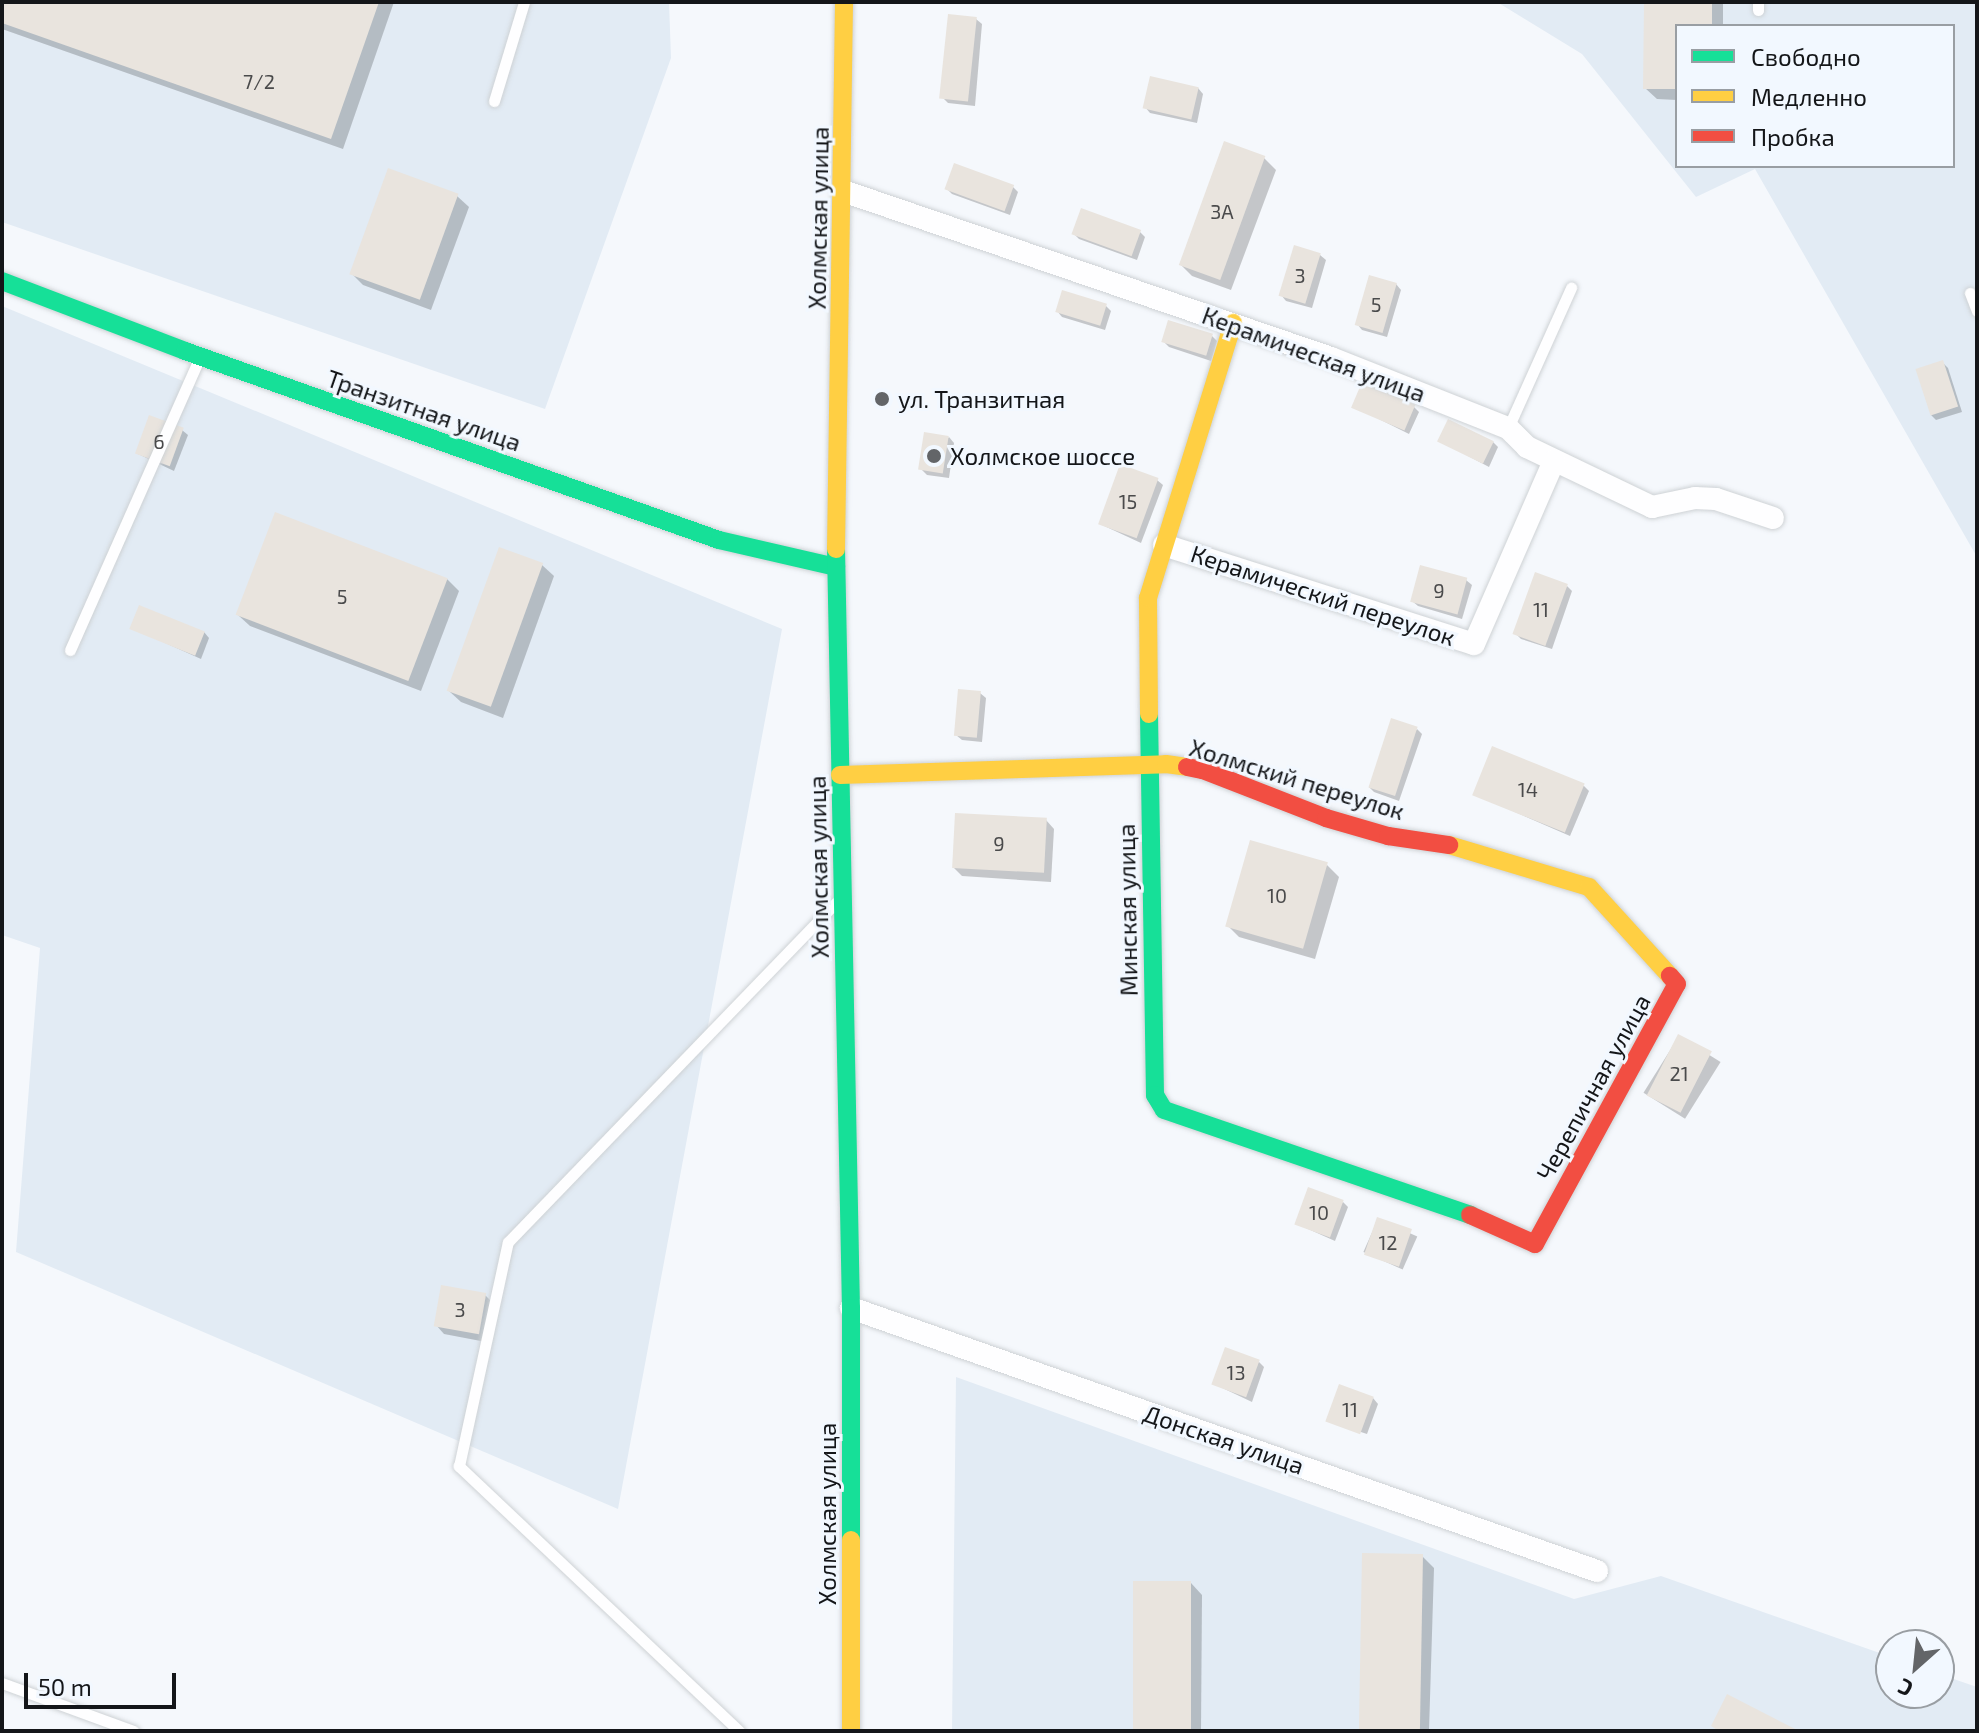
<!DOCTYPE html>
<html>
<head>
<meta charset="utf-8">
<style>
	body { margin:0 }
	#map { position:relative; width:1979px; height:1733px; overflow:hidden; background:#f5f8fc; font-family:"Exo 2",sans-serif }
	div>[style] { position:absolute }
	.built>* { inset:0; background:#e2ebf4 }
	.shadow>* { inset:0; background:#0003; transform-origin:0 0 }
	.building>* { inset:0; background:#e9e4de; transform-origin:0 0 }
	.roads { filter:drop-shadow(0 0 2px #ced2d5) drop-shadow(0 0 2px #ced2d5) }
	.lane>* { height:11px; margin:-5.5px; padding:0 5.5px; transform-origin:5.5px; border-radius:5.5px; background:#fefeff }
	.street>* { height:22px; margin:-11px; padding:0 11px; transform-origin:11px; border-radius:11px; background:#fefeff }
	.fast>* { height:18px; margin:-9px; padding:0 9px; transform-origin:9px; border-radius:9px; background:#16e098 }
	.slow>* { height:18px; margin:-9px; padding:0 9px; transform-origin:9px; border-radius:9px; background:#ffcf43 }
	.jam>* { height:18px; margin:-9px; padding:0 9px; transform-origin:9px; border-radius:9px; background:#f24e42 }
	.dots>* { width:22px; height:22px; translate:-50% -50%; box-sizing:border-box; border:4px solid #f2f8ff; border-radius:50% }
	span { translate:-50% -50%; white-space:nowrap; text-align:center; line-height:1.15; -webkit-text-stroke:6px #f2f8ff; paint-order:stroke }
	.number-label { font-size:20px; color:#4a4a4b }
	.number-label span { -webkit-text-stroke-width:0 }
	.street-label { font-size:24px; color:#141619 }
	.poi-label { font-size:24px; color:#141619 }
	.left { translate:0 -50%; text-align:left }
	.frame { position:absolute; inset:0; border:4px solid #141619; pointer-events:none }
	.legend { position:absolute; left:1675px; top:24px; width:280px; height:144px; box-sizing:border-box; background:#f2f8ff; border:2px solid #999ea3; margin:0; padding:10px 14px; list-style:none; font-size:24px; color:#141619 }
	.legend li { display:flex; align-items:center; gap:16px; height:40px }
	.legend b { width:40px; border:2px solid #999ea3 }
	.north { position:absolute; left:1875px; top:1629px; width:80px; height:80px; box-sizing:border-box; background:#f2f8ff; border:2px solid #999ea3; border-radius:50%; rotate:207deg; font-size:22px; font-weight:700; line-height:32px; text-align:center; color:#141619 }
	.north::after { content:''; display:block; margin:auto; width:28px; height:36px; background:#636568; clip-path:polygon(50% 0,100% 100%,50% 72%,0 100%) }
	.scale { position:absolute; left:24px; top:1673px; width:152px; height:36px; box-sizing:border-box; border:4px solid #141619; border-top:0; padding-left:10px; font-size:24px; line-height:28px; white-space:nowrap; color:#141619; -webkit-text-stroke:6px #f2f8ff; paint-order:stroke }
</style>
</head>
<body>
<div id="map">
	<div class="built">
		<i style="clip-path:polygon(2px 2px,669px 2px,671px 58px,545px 409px,2px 222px)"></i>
		<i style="clip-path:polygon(evenodd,1497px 2px,1977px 2px,1977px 557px,1755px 169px,1696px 197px,1582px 54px,1497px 2px,1677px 26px,1953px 26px,1953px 166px,1677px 166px,1677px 26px)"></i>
		<i style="clip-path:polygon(2px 306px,782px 629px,618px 1509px,16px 1252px,40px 948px,2px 935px)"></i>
		<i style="clip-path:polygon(956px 1377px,1574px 1599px,1661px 1576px,1891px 1657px,1891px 1693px,1939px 1693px,1939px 1674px,1977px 1687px,1977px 1731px,952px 1731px)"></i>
	</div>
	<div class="shadow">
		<i style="clip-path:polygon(2px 2px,394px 2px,343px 149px,2px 29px)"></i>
		<i style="clip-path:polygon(1646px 2px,1723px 2px,1723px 26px,1677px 26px,1677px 100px,1657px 99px,1645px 88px)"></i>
		<i style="clip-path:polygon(976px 19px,982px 24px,975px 106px,948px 103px,943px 98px)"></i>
		<i style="clip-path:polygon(1198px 88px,1203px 94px,1197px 123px,1150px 113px,1145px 107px)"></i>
		<i style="clip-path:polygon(1264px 158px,1276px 170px,1231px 290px,1192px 276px,1180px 264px)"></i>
		<i style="clip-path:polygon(1013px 187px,1018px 192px,1010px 215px,952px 194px,947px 189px)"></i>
		<i style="clip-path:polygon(457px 196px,469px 207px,431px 310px,363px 285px,352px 274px)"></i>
		<i style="clip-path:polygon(1140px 232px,1145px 237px,1137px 260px,1079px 239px,1074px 234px)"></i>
		<i style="clip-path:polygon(1320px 255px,1326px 260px,1312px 308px,1286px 301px,1281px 295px)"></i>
		<i style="clip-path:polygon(1396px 284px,1401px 290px,1387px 337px,1362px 330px,1357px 324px)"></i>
		<i style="clip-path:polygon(1106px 306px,1111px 311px,1105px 330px,1062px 317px,1057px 311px)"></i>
		<i style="clip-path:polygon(1212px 336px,1217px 341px,1211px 361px,1169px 347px,1164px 342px)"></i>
		<i style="clip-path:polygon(1943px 363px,1948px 368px,1962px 412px,1936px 420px,1931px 415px)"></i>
		<i style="clip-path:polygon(1353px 406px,1414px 407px,1419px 412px,1409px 434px)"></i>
		<i style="clip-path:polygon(182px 430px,188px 435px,174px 471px,136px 453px)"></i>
		<i style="clip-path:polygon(949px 437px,954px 443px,949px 478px,927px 475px,921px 469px)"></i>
		<i style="clip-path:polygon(1440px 441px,1493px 442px,1498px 447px,1489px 467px)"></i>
		<i style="clip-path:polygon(1157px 480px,1163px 485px,1141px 543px,1100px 524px)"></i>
		<i style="clip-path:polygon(542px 565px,554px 576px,503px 718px,461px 702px,449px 691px)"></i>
		<i style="clip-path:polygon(447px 579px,459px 591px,421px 691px,250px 626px,238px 615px)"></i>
		<i style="clip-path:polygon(1466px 580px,1472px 585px,1462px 619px,1418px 606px,1412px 601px)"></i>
		<i style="clip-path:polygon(1566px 585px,1572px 591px,1552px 649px,1521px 639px,1516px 634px)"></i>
		<i style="clip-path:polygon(132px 628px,204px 632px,209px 638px,201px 659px)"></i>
		<i style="clip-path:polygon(980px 693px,986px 698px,982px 742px,962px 740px,956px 735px)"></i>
		<i style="clip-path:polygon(1417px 729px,1422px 734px,1399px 801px,1374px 792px,1369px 787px)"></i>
		<i style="clip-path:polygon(1584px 786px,1589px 791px,1570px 836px,1474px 794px)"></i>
		<i style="clip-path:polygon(1046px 820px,1054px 829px,1051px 882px,962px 876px,954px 868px)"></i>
		<i style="clip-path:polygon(1327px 865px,1339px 877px,1315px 959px,1239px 937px,1227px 925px)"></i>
		<i style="left:1679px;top:1036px;width:49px;height:67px;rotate:32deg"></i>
		<i style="clip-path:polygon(1343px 1202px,1348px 1207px,1335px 1241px,1297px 1224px)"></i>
		<i style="left:1378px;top:1219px;width:43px;height:36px;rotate:24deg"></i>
		<i style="clip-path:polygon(485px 1295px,493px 1303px,486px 1342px,444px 1334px,436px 1325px)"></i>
		<i style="clip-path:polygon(1259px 1362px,1264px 1367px,1252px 1402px,1214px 1384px)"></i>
		<i style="clip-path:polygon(1373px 1398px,1378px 1404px,1367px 1434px,1327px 1421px)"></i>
		<i style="clip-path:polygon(1422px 1556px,1434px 1568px,1429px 1731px,1359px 1731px)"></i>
		<i style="clip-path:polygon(1191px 1583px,1202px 1595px,1201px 1731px,1134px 1731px)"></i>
	</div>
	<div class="building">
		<i style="clip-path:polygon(2px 2px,379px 2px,331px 139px,2px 23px)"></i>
		<i style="clip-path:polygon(1644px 2px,1712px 2px,1712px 26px,1677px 26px,1677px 89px,1643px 89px)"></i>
		<i style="left:948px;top:14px;width:29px;height:85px;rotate:6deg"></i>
		<i style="left:1150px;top:76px;width:50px;height:33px;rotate:13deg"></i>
		<i style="left:1224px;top:141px;width:44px;height:132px;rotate:20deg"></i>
		<i style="left:954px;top:163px;width:64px;height:28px;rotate:20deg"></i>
		<i style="left:388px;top:168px;width:75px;height:113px;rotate:20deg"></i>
		<i style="left:1081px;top:208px;width:64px;height:28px;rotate:20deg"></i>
		<i style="left:1294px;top:245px;width:28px;height:53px;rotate:17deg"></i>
		<i style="left:1369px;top:275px;width:29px;height:52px;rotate:16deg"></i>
		<i style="left:1062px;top:290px;width:47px;height:23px;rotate:17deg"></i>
		<i style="left:1168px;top:320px;width:47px;height:23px;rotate:17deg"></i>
		<i style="left:1943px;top:360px;width:49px;height:29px;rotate:72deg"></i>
		<i style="left:1362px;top:382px;width:58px;height:28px;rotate:23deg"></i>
		<i style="left:149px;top:415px;width:37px;height:41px;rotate:20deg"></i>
		<i style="left:1448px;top:419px;width:51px;height:25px;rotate:26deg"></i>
		<i style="left:924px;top:432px;width:25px;height:38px;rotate:9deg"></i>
		<i style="left:1120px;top:464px;width:41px;height:64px;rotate:20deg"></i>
		<i style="left:275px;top:512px;width:185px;height:110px;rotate:21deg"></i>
		<i style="left:499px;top:547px;width:47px;height:153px;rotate:20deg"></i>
		<i style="left:1420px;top:565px;width:49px;height:38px;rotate:15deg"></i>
		<i style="left:1535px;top:572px;width:35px;height:66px;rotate:20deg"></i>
		<i style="left:139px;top:605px;width:71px;height:26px;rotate:22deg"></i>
		<i style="left:958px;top:689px;width:23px;height:47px;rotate:5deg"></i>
		<i style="left:1391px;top:718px;width:28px;height:73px;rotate:18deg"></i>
		<i style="left:1492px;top:746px;width:100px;height:53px;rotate:22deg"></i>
		<i style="left:955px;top:813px;width:92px;height:55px;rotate:3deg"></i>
		<i style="left:1250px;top:840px;width:81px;height:90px;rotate:16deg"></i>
		<i style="left:1678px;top:1034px;width:38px;height:69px;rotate:27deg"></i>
		<i style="left:1308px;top:1187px;width:38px;height:40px;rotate:20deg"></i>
		<i style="left:1377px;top:1217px;width:37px;height:40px;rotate:19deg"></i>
		<i style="left:441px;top:1285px;width:46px;height:42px;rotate:10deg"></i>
		<i style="left:1225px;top:1347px;width:37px;height:40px;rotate:20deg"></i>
		<i style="left:1339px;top:1384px;width:37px;height:40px;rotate:20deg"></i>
		<i style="left:1362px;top:1553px;width:61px;height:178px;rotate:1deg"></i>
		<i style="left:1133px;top:1581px;width:58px;height:150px"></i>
		<i style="clip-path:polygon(1727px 1694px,1799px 1731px,1719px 1731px,1711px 1726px)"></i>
	</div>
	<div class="roads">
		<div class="lane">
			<i style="left:1758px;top:10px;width:8px;rotate:-90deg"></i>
			<i style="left:494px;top:101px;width:103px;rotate:-73.1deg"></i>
			<i style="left:1970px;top:293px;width:19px;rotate:69deg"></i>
			<i style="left:1508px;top:428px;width:154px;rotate:-65.8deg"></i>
			<i style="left:70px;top:650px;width:321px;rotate:-66.1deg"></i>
			<i style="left:2px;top:1683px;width:140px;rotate:20.1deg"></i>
			<i style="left:739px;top:1731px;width:386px;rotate:-136.6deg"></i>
			<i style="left:459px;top:1466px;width:229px;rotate:-77.7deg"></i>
			<i style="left:508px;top:1242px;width:472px;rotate:-46deg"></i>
		</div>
		<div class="street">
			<i style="left:843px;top:191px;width:516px;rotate:18.89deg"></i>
			<i style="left:1331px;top:358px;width:190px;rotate:21.6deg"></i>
			<i style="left:1508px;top:428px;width:27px;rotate:45deg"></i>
			<i style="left:1527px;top:447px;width:139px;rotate:25.6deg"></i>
			<i style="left:1652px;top:507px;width:44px;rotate:-11.8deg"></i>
			<i style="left:1695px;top:498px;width:21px;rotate:3deg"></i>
			<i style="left:1716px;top:499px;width:60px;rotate:18.4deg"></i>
			<i style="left:1164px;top:545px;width:325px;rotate:17.7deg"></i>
			<i style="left:1474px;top:644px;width:200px;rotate:-66.4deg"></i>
			<i style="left:851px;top:1308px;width:791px;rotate:19.42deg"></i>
		</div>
		<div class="fast">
			<i style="left:2px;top:281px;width:196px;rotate:20.9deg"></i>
			<i style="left:185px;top:351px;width:566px;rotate:19.49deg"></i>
			<i style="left:719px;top:540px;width:120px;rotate:13deg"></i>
			<i style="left:836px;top:549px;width:759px;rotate:88.87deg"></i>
			<i style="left:851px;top:1308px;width:232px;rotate:90deg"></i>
			<i style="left:1149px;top:714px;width:381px;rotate:89.1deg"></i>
			<i style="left:1155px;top:1095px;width:17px;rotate:59deg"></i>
			<i style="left:1164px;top:1110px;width:324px;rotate:18.9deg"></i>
		</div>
		<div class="slow">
			<i style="left:836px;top:549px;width:547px;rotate:-89.16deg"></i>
			<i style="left:1149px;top:714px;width:116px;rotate:-90.5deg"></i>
			<i style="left:1148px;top:598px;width:288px;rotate:-72.8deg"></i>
			<i style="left:840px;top:775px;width:326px;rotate:-1.9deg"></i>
			<i style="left:1166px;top:764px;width:21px;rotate:8deg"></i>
			<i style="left:1449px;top:845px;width:146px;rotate:16.7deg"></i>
			<i style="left:1589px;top:887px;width:120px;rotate:47.7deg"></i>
			<i style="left:851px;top:1540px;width:191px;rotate:90deg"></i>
		</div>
		<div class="jam">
			<i style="left:1187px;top:767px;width:16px;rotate:11deg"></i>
			<i style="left:1203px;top:770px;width:132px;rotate:21.3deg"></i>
			<i style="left:1326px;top:818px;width:65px;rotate:16.2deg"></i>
			<i style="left:1388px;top:836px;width:62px;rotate:8.4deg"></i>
			<i style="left:1470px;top:1215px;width:71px;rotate:24deg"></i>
			<i style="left:1535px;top:1244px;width:296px;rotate:-61.4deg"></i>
			<i style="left:1677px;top:984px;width:11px;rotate:-131deg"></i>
		</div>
	</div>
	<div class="dots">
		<i style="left:882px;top:399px;background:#636568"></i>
		<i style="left:934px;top:456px;background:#636568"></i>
	</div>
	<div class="number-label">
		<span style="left:259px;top:81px">7/2</span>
		<span style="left:1222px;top:211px">3А</span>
		<span style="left:1300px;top:275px">3</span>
		<span style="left:1376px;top:304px">5</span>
		<span style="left:159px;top:441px">6</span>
		<span style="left:1128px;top:501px">15</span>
		<span style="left:1439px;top:590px">9</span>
		<span style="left:342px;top:596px">5</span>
		<span style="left:1541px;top:609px">11</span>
		<span style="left:1528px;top:789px">14</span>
		<span style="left:999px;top:843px">9</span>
		<span style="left:1277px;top:895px">10</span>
		<span style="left:1679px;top:1073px">21</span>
		<span style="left:1319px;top:1212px">10</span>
		<span style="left:1388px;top:1242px">12</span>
		<span style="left:460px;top:1309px">3</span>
		<span style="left:1236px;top:1372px">13</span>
		<span style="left:1350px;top:1409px">11</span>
	</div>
	<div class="street-label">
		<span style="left:818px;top:218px;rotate:-89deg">Холмская улица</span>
		<span style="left:1314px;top:354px;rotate:20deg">Керамическая улица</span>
		<span style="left:424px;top:410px;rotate:19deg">Транзитная улица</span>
		<span style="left:1323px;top:595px;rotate:18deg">Керамический переулок</span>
		<span style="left:1297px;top:779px;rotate:17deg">Холмский переулок</span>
		<span style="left:818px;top:867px;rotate:-91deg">Холмская улица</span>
		<span style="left:1127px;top:910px;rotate:-91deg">Минская улица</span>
		<span style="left:1593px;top:1087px;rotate:-61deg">Черепичная улица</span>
		<span style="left:1224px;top:1439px;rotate:19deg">Донская улица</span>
		<span style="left:827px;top:1514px;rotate:-90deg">Холмская улица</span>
	</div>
	<div class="poi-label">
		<span class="left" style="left:898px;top:399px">ул. Транзитная</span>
		<span class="left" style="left:950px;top:456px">Холмское шоссе</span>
	</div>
	<div class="frame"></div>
	<ul class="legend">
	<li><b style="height:10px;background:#16e098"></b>Свободно</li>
	<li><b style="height:10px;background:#ffcf43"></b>Медленно</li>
	<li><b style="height:10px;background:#f24e42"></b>Пробка</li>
	</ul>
	<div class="north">С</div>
	<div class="scale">50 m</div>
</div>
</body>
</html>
